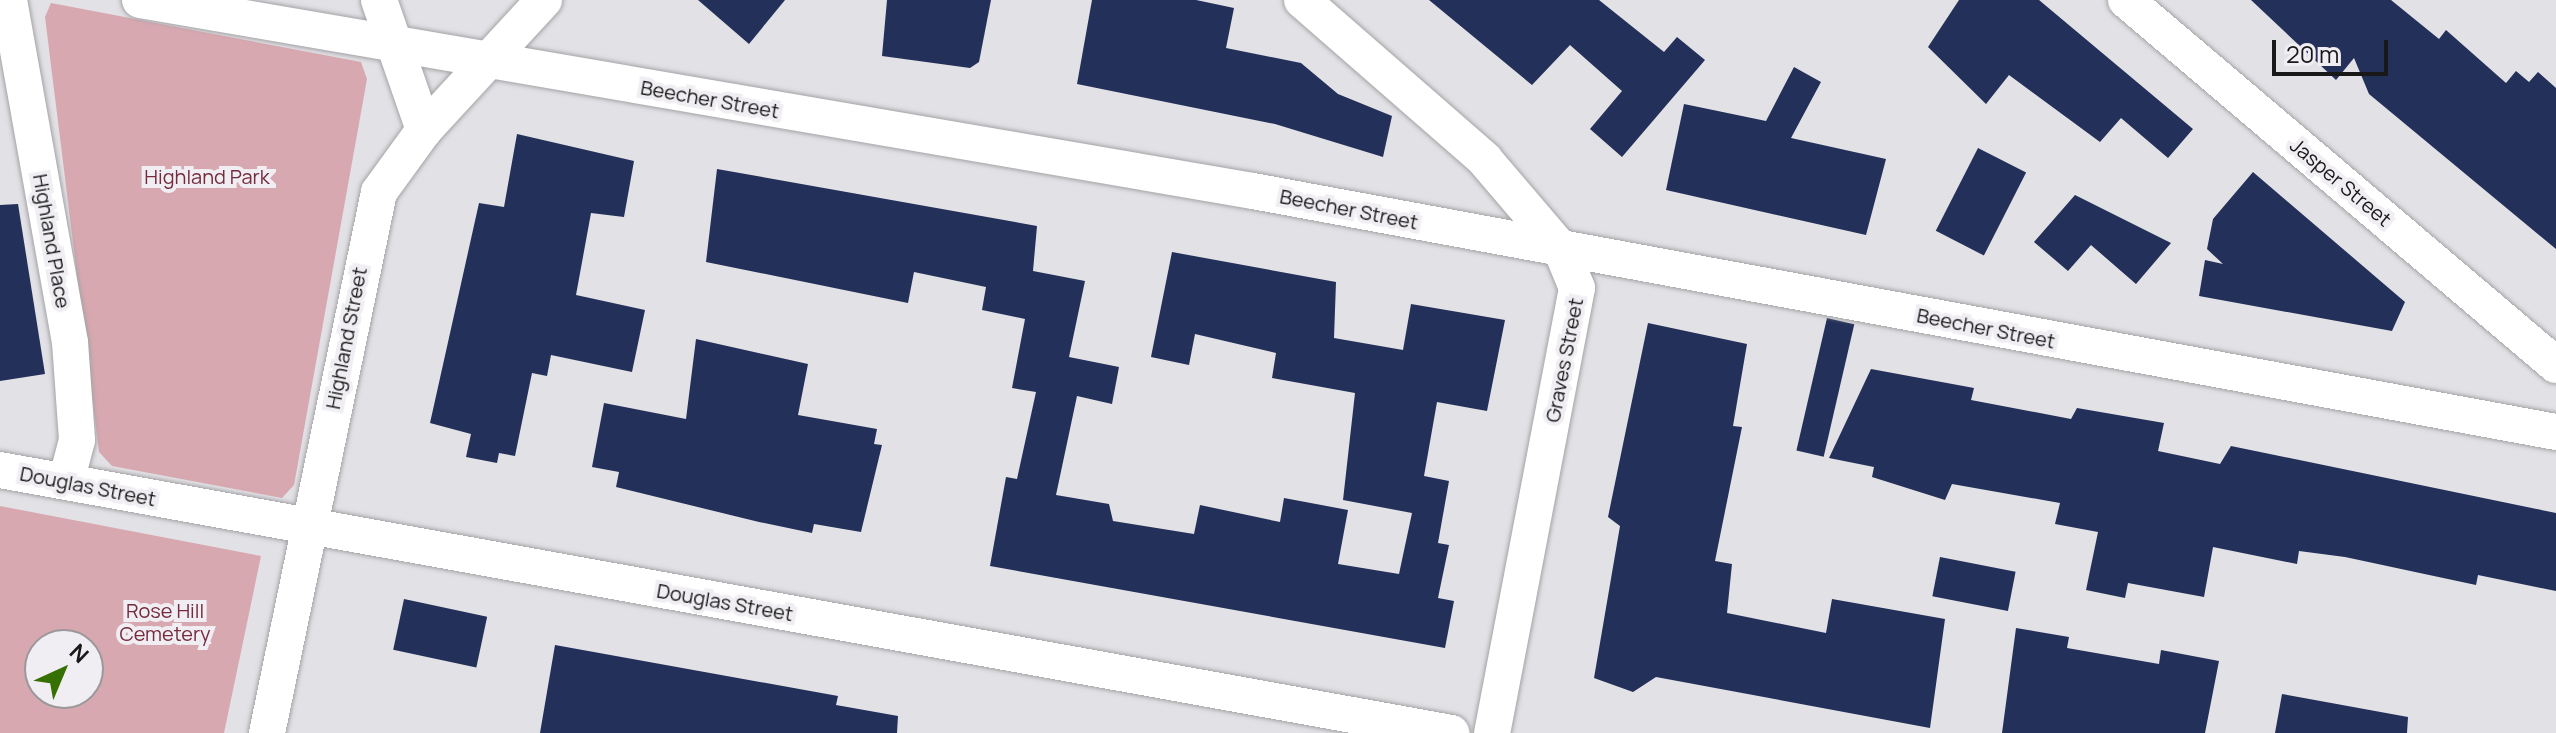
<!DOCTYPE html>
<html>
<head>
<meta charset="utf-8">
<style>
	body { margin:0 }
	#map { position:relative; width:2556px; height:733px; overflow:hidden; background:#e2e1e5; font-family:Manrope,sans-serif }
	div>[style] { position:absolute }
	.green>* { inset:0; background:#d8a8b0 }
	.building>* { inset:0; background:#233059; transform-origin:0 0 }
	.roads { filter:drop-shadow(0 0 2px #a4a3a6) drop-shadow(0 0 2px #a4a3a6) }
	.minor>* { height:36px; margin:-18px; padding:0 18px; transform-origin:18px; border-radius:18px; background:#fff }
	span { translate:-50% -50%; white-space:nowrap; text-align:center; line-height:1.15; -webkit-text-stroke:8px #f0eef2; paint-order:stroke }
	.street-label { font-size:20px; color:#181819 }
	.park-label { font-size:20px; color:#752b3d }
	.north { position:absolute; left:24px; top:629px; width:80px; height:80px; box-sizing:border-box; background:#f0eef2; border:2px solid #9a989b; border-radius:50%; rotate:44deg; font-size:22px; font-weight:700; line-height:32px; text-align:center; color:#181819 }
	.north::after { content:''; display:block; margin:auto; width:28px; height:36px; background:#357000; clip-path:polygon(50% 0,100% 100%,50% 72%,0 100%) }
	.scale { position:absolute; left:2272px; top:40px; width:116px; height:36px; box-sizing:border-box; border:4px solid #181819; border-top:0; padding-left:10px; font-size:24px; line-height:28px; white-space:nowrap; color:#181819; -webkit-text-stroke:6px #f0eef2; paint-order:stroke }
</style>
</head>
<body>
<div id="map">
	<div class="green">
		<i style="clip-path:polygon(51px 3px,361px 62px,367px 79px,294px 485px,282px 498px,112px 466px,99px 452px,45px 17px)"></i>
		<i style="clip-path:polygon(evenodd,0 506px,261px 556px,224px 733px,0 733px,0 506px,40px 645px,88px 645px,88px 693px,40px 693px,40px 645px)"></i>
	</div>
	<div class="building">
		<i style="clip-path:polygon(698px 0,785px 0,749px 44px)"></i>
		<i style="clip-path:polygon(887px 0,991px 0,979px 62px,970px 68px,882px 56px)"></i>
		<i style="clip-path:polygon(1092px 0,1196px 0,1234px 8px,1226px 48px,1301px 63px,1338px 94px,1392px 116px,1383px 157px,1275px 124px,1077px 84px)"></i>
		<i style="clip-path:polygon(1429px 0,1599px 0,1664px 52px,1677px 37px,1705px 60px,1622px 157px,1590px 129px,1622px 91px,1570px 45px,1532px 85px)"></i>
		<i style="clip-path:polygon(1959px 0,2039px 0,2193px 129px,2168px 158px,2121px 118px,2100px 142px,2009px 75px,1986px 104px,1928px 47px)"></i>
		<i style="clip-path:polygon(2251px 0,2391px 0,2439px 39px,2446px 30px,2506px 83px,2516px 71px,2529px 82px,2538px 72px,2556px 88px,2556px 249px,2369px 94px,2354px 58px,2336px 80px)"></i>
		<i style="clip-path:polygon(1794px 67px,1821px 82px,1791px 138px,1886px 159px,1866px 235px,1666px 190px,1684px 104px,1766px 121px)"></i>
		<i style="clip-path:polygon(517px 134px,634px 161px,624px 217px,591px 213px,576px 295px,645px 310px,632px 372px,551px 355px,547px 376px,532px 373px,515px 456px,499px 453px,497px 463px,466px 457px,471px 434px,430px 423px,479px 203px,504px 207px)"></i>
		<i style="left:1978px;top:148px;width:54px;height:93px;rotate:27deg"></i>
		<i style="clip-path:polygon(717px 169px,1037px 226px,1033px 271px,1085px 281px,1069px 357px,1119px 367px,1112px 404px,1077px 396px,1056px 495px,1109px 504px,1113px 521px,1194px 534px,1200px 505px,1280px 522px,1284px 498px,1348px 510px,1338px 564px,1399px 574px,1412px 513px,1343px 500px,1355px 393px,1272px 378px,1276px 353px,1195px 334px,1189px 365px,1151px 357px,1172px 252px,1336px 282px,1334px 338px,1403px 350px,1411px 304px,1505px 320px,1487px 411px,1437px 402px,1424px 476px,1449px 481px,1438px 543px,1449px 545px,1438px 598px,1454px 601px,1445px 648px,990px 566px,1006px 477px,1017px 479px,1036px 392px,1012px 388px,1025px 319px,982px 310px,986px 287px,914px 272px,908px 303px,706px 262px)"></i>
		<i style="clip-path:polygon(2253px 172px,2405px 302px,2392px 331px,2199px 296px,2205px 260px,2223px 264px,2207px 249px,2213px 219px)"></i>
		<i style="clip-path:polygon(2075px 195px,2171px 243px,2136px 284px,2091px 245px,2068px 271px,2034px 242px)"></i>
		<i style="clip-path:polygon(18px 204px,45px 374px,0 381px,0 205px)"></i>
		<i style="left:1827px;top:318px;width:28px;height:136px;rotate:13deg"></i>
		<i style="clip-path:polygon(1648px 323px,1747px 344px,1733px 426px,1742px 427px,1715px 561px,1732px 564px,1727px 613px,1826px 633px,1832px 599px,1945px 619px,1930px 728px,1656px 677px,1633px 692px,1594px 678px,1620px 526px,1608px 517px)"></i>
		<i style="clip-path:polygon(696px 339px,808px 364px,798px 415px,877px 429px,874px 444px,882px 445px,861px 532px,814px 524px,812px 533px,759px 522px,616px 487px,619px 472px,592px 467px,604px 403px,686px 419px)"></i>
		<i style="clip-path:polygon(1871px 369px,1974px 388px,1971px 400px,2071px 419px,2077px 408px,2164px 423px,2158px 451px,2220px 464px,2231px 446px,2556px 513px,2556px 591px,2478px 575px,2476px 585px,2345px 557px,2299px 551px,2297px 564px,2213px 547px,2204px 597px,2128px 583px,2125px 598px,2086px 590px,2098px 532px,2055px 524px,2060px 503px,1952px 484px,1945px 500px,1872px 477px,1874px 467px,1829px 458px)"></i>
		<i style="left:1940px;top:557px;width:77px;height:40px;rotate:11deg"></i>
		<i style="left:404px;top:599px;width:85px;height:52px;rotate:12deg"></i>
		<i style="clip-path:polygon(2016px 628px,2069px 637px,2067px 648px,2159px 664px,2161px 650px,2219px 661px,2205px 733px,2002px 733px)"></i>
		<i style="clip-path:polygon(555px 645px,838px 696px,836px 705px,898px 716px,897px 733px,540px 733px)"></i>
		<i style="clip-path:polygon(2282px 694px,2408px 717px,2407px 733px,2275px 733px)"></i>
	</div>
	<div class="roads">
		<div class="minor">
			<i style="left:9px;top:0;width:347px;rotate:79.9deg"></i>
			<i style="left:70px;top:342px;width:98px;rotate:85.9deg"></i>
			<i style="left:77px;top:440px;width:43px;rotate:104.7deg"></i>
			<i style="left:140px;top:0;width:1129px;rotate:9.74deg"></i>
			<i style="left:1253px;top:191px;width:1325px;rotate:10.48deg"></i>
			<i style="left:379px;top:0;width:138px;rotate:70.9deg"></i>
			<i style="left:1302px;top:0;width:242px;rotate:41.1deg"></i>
			<i style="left:1484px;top:159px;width:118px;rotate:49.5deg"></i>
			<i style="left:1561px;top:249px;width:42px;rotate:67.7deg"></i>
			<i style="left:1577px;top:288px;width:453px;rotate:100.8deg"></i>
			<i style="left:2126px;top:0;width:564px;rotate:40.33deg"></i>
			<i style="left:0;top:470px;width:1475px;rotate:10.27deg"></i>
			<i style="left:267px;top:733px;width:552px;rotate:-78.3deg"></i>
			<i style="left:379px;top:192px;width:77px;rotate:-54deg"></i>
			<i style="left:424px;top:130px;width:177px;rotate:-47.3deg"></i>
		</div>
	</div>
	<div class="street-label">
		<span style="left:710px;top:99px;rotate:10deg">Beecher Street</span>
		<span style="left:2341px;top:182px;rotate:40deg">Jasper Street</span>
		<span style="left:1349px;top:209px;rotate:11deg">Beecher Street</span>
		<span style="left:52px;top:241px;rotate:80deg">Highland Place</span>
		<span style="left:1986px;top:328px;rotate:11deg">Beecher Street</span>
		<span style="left:346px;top:338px;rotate:-79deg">Highland Street</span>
		<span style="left:1564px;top:360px;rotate:-79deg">Graves Street</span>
		<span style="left:88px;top:486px;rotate:11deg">Douglas Street</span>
		<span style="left:725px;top:602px;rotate:10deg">Douglas Street</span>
	</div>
	<div class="park-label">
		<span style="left:207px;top:176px">Highland Park</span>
		<span style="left:165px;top:622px">Rose Hill<br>Cemetery</span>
	</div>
	<div class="north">N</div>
	<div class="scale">20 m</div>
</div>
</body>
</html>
